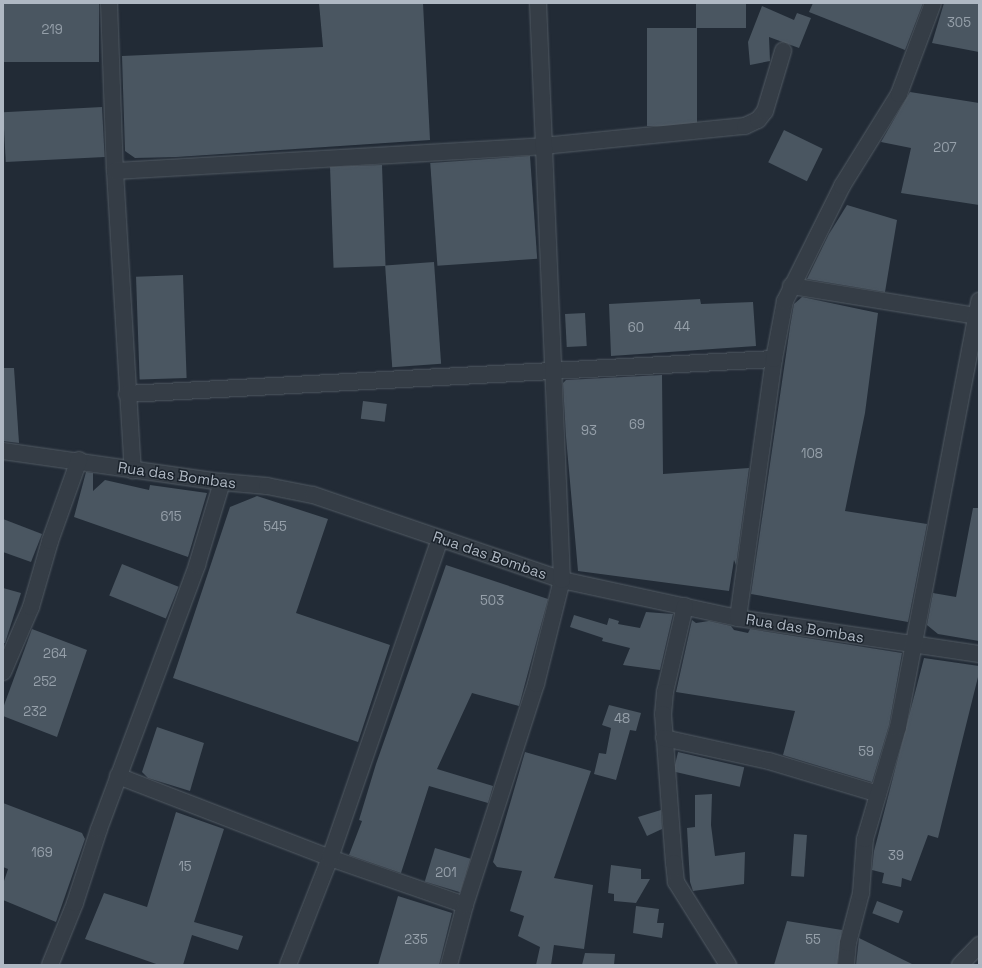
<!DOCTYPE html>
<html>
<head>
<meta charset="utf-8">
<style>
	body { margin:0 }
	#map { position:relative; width:982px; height:968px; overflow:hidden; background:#222b36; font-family:"Space Grotesk",sans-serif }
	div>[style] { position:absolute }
	.building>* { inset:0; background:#4a5661; transform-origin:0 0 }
	.roads { filter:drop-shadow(0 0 1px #525b64) drop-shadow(0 0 1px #525b64) }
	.minor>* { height:16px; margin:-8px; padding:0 8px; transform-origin:8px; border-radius:8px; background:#353d46 }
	span { translate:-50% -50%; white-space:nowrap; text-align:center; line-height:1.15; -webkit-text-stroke:3px #1a222b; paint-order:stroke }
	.number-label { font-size:13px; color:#96a0aa }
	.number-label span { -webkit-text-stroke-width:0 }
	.street-label { font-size:15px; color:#afb8c3 }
	.frame { position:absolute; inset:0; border:4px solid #afb8c3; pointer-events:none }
</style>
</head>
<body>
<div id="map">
	<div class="building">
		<i style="left:3px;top:3px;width:96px;height:59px"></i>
		<i style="clip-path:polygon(319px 3px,423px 3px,430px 140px,176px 157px,135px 158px,125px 151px,122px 56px,323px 47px)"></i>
		<i style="left:696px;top:3px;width:50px;height:25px"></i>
		<i style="clip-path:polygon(813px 3px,923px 3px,905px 50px,809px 12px)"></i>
		<i style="clip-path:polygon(944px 3px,979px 3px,979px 52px,932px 43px)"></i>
		<i style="clip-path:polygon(762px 6px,794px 20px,797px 13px,811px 18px,799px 48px,769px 37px,770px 61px,750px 65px,748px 42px)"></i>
		<i style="left:647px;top:28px;width:50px;height:98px"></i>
		<i style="clip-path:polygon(910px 92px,979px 103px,979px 205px,901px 193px,911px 148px,881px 142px)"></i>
		<i style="left:102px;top:107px;width:50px;height:99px;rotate:87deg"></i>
		<i style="left:784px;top:130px;width:43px;height:36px;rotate:26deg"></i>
		<i style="left:530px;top:156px;width:103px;height:100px;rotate:86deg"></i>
		<i style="left:382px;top:165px;width:101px;height:52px;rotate:88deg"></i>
		<i style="clip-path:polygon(847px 205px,897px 220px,885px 292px,807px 279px,829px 234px)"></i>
		<i style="left:434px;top:262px;width:102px;height:49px;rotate:86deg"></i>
		<i style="left:183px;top:275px;width:103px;height:47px;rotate:88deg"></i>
		<i style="clip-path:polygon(802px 297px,878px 313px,865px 413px,845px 511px,927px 524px,908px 622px,751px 594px,790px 327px,794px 304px)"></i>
		<i style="clip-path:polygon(700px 299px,701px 304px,753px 302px,756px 346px,611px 356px,609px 304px)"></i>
		<i style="left:585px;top:313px;width:33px;height:20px;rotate:87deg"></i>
		<i style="clip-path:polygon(3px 368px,14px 368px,19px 443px,3px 441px)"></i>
		<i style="clip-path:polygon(662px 375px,663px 474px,749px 468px,736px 565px,734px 560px,729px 591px,578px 571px,566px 437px,563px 383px,566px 380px)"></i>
		<i style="left:363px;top:401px;width:24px;height:18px;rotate:7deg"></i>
		<i style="clip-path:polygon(86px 472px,93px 473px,93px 491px,105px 480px,149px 490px,150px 485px,207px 493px,188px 557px,74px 517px)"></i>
		<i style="clip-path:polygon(257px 496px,328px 519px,296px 613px,390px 645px,358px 742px,173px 678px,230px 507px)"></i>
		<i style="clip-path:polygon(973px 508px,979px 508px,979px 641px,938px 634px,927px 625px,933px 593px,956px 597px)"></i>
		<i style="clip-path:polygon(3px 519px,42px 534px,31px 562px,3px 552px)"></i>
		<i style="left:122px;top:564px;width:61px;height:34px;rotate:22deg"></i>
		<i style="clip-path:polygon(446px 565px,548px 599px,519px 706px,472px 693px,437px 769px,493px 786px,488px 803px,429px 786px,401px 873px,349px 855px,362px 821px,359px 820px,376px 764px)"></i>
		<i style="clip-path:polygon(3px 588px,21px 593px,5px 643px,3px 643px)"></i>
		<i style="clip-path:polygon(646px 612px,673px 614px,660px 670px,623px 665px,630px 648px,602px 641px,603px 638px,570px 627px,574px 615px,607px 625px,609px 618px,619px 621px,618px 624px,640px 628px)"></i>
		<i style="clip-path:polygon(692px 620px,696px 623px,709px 621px,731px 626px,734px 630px,748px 633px,750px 629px,902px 653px,889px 725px,872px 782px,783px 755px,795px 711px,676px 692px)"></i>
		<i style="clip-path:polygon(32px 629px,87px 650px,57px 737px,3px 716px,3px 708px)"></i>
		<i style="clip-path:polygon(924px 658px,979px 666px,979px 673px,938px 838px,928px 835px,911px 881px,902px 878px,901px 887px,882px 883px,884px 873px,872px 870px,874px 851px)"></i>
		<i style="clip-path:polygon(609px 705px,641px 713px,636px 731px,630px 730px,616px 780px,594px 774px,599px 753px,606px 754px,611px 728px,602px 725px)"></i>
		<i style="clip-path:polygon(157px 727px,204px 743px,190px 791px,148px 778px,142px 772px)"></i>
		<i style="clip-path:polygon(525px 752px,591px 771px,554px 878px,593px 885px,584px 949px,554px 945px,551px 965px,536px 965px,540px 947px,518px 936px,524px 916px,510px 911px,522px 871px,497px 867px,493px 862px)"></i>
		<i style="left:678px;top:752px;width:68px;height:20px;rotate:13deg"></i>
		<i style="clip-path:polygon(712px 794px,711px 825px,715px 856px,745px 852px,744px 884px,693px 891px,690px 882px,687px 828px,695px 827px,695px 795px)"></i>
		<i style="clip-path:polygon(3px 803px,82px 833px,85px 839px,56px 922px,3px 900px,3px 884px,8px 869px,3px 867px)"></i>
		<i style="clip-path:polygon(661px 810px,662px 829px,647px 836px,638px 817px)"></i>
		<i style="clip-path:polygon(176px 812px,224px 829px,194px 922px,243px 936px,238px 950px,192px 935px,183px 965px,159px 965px,85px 939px,104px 893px,147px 907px)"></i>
		<i style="left:794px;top:834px;width:13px;height:42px;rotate:4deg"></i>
		<i style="left:435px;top:848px;width:37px;height:35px;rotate:17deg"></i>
		<i style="clip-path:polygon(611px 865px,641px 869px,641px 879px,650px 879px,636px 903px,614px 901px,614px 894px,608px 893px)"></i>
		<i style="clip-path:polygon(398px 896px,452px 913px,439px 965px,378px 965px)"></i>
		<i style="left:877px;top:901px;width:28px;height:13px;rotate:21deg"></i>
		<i style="clip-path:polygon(636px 906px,659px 909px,657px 923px,664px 923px,662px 938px,633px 933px)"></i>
		<i style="clip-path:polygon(787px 921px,842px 930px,837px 965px,774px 965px)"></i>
		<i style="clip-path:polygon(859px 938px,914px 965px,856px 965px)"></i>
		<i style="clip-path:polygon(585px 953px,615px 954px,614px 965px,582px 965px)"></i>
	</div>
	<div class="roads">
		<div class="minor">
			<i style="left:109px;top:3px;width:168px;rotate:88deg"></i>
			<i style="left:115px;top:171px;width:300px;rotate:86.6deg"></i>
			<i style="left:115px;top:171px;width:429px;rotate:-3.3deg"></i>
			<i style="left:543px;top:146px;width:203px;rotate:-5.7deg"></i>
			<i style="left:745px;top:126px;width:14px;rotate:-25deg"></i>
			<i style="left:758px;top:120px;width:11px;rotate:-52deg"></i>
			<i style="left:765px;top:111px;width:63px;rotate:-73.3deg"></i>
			<i style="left:791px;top:286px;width:187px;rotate:9.2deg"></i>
			<i style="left:127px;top:394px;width:648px;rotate:-3.1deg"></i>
			<i style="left:3px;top:451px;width:221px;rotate:8.1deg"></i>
			<i style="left:222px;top:482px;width:45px;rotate:5.1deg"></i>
			<i style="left:267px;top:486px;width:47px;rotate:11.1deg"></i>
			<i style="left:313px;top:495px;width:263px;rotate:18.8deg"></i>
			<i style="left:562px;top:580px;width:180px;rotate:12.2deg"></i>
			<i style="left:738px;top:618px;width:244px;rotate:8.5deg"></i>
			<i style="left:685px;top:606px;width:88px;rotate:103.1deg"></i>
			<i style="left:665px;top:692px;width:22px;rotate:95deg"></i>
			<i style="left:663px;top:714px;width:149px;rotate:85.8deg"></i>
			<i style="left:674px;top:863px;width:19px;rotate:84deg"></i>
			<i style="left:676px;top:882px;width:98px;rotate:57.9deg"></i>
			<i style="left:738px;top:618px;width:261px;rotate:-82.1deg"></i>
			<i style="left:774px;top:359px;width:59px;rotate:-79.3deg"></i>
			<i style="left:785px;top:301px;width:128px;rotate:-63.6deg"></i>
			<i style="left:842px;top:186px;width:108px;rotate:-58.2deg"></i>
			<i style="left:899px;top:94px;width:97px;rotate:-69.5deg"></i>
			<i style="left:3px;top:672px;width:71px;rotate:-66.7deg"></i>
			<i style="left:31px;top:607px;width:69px;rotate:-73.9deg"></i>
			<i style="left:50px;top:541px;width:86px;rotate:-70.3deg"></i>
			<i style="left:664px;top:738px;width:107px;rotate:12.4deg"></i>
			<i style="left:769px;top:761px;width:114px;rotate:16.8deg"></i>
			<i style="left:118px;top:776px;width:227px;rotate:21.1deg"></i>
			<i style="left:330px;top:858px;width:143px;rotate:19.2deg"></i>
			<i style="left:50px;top:965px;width:67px;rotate:-68deg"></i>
			<i style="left:75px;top:903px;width:78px;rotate:-72deg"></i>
			<i style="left:99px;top:829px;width:282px;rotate:-69.6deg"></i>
			<i style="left:197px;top:565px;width:87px;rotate:-73.2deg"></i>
			<i style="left:288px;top:965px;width:115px;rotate:-68.6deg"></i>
			<i style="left:330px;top:858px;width:338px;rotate:-71deg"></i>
			<i style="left:449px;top:965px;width:62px;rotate:-75.1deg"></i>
			<i style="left:465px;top:905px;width:232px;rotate:-72.2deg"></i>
			<i style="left:536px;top:684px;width:107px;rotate:-76deg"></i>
			<i style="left:562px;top:580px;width:577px;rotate:-92.38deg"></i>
			<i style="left:846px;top:965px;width:22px;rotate:-85deg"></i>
			<i style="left:848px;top:943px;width:52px;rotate:-75.4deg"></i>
			<i style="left:861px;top:893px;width:54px;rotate:-85.8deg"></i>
			<i style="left:865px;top:839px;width:117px;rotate:-73.6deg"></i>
			<i style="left:898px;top:727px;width:434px;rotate:-79.2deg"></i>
			<i style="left:960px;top:965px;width:28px;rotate:-46deg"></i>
		</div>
	</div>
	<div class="number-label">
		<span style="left:959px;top:23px">305</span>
		<span style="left:52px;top:30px">219</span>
		<span style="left:945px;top:148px">207</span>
		<span style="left:682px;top:327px">44</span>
		<span style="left:636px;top:328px">60</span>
		<span style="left:637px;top:425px">69</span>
		<span style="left:589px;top:431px">93</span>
		<span style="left:812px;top:454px">108</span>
		<span style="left:171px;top:517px">615</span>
		<span style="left:275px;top:527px">545</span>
		<span style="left:492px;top:601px">503</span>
		<span style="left:55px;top:654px">264</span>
		<span style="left:45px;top:682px">252</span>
		<span style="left:35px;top:712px">232</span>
		<span style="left:622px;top:719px">48</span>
		<span style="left:866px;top:752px">59</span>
		<span style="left:42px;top:853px">169</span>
		<span style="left:896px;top:856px">39</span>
		<span style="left:185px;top:867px">15</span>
		<span style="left:446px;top:873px">201</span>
		<span style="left:416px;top:940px">235</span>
		<span style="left:813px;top:940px">55</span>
	</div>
	<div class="street-label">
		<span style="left:177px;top:475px;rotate:8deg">Rua das Bombas</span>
		<span style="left:490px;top:555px;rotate:19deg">Rua das Bombas</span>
		<span style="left:805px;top:628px;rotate:9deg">Rua das Bombas</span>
	</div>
	<div class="frame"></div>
</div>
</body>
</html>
